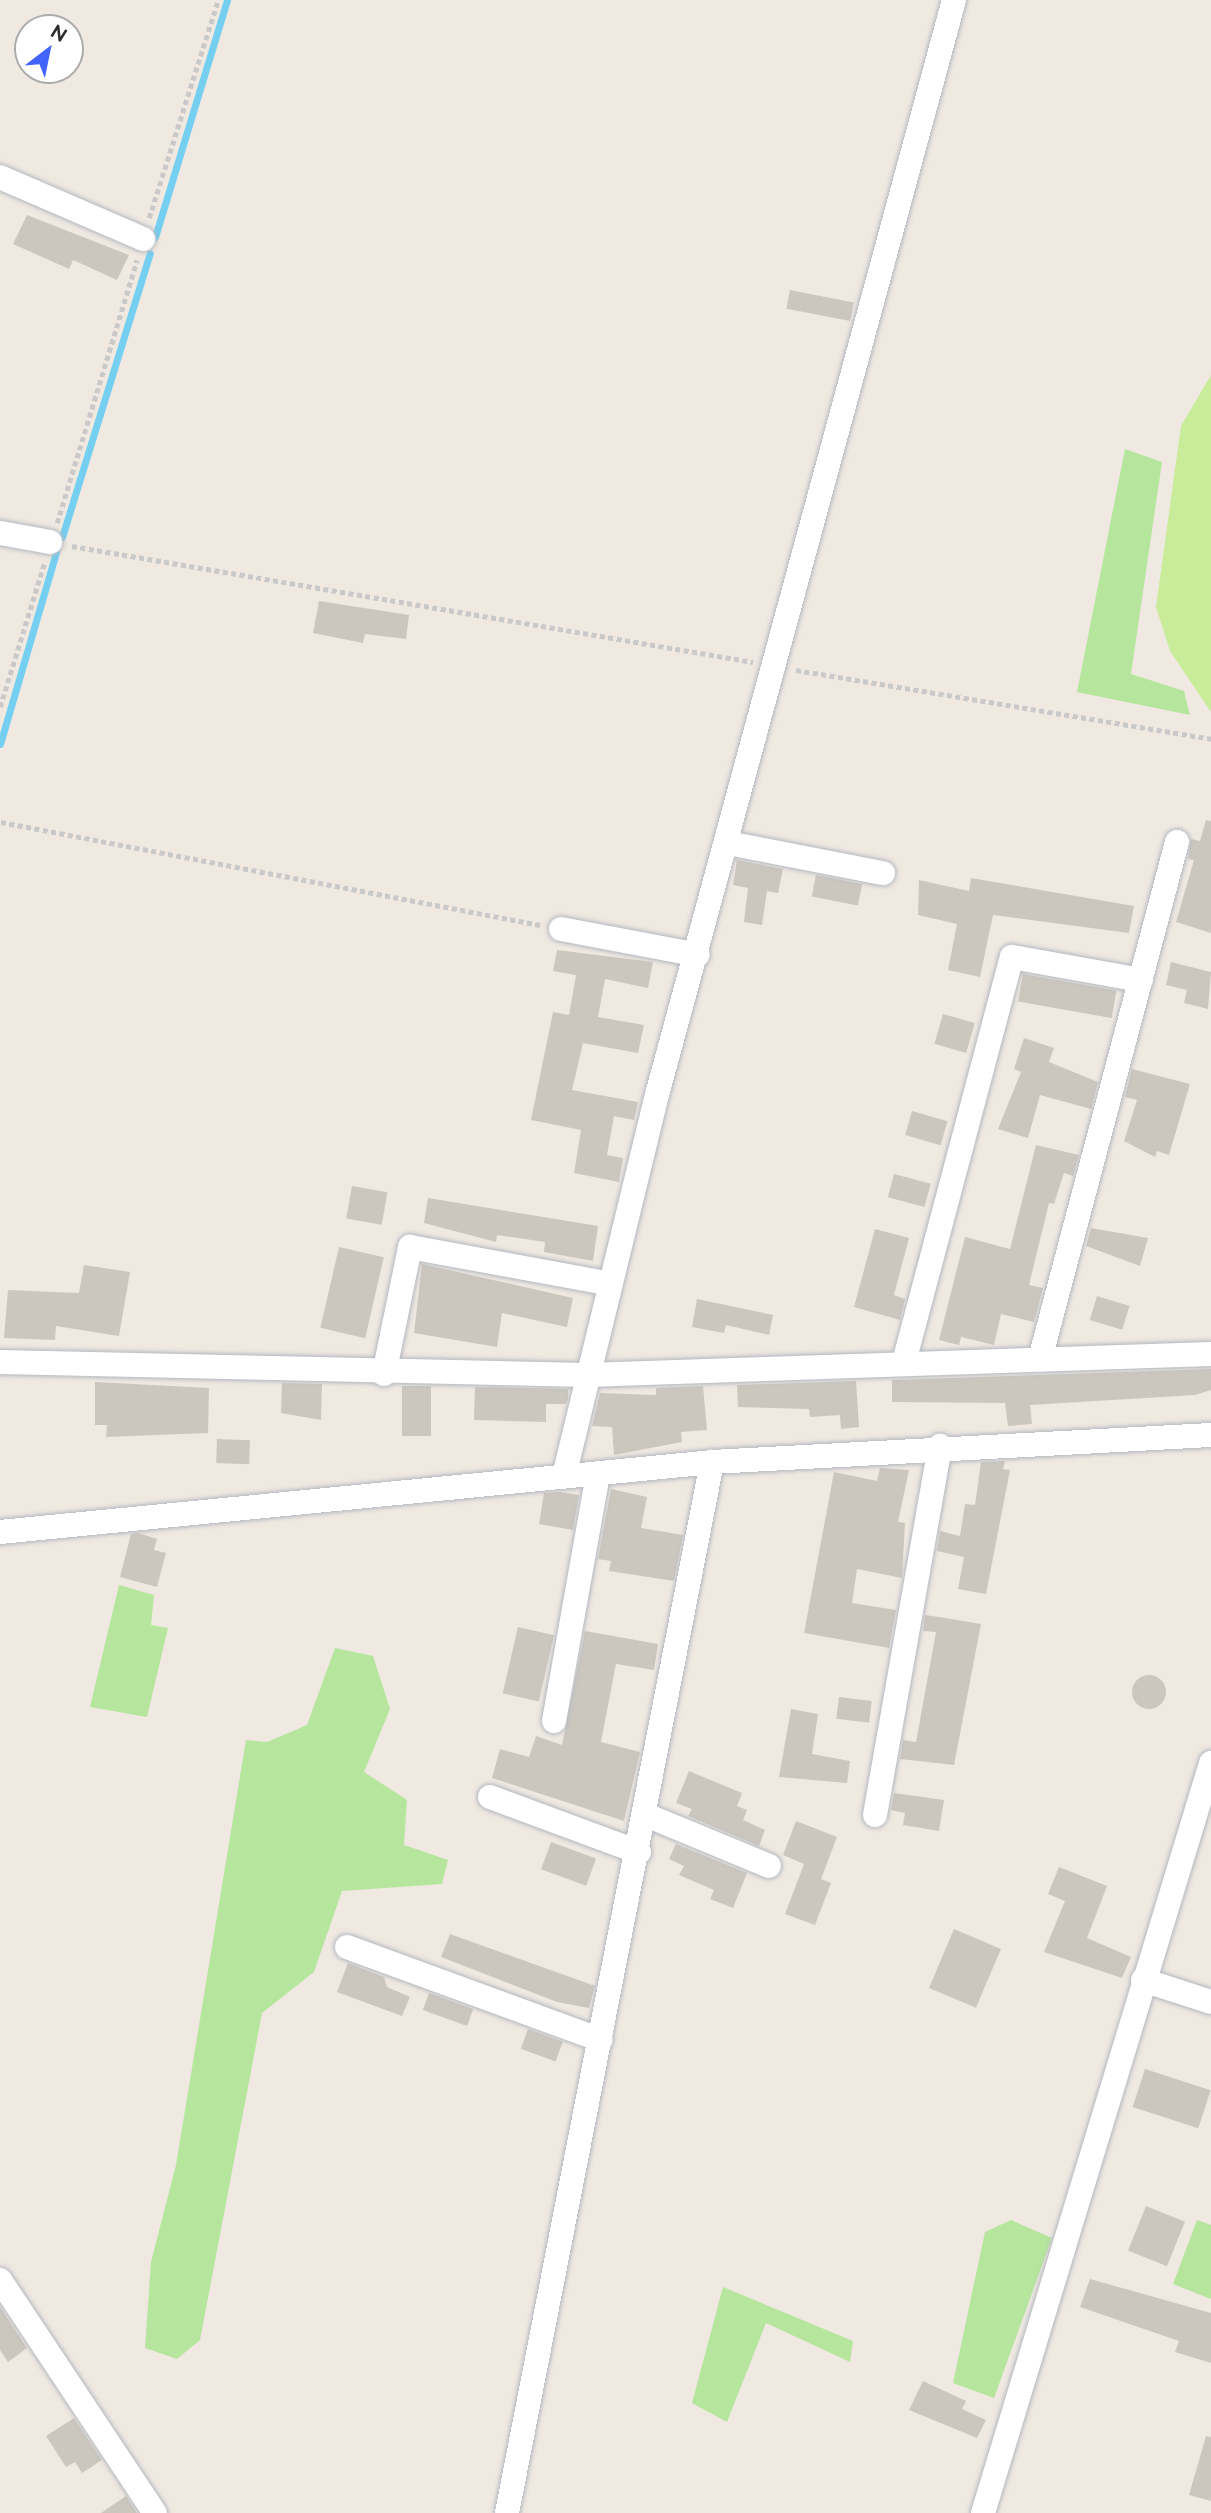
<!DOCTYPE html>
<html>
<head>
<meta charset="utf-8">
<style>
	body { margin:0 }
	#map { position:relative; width:1211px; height:2513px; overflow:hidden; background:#efe9e1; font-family:Raleway,sans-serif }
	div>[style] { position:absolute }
	.green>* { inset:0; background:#b6e59e }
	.pitch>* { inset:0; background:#c9ec9a }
	.stream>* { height:7px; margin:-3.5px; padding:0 3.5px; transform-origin:3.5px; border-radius:3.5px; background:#75cff0 }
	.building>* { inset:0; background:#cbc7bf; transform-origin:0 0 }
	.round { border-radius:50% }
	.path>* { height:4.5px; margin-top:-2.25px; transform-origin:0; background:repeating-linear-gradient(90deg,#c9c9c9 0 5px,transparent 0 8.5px) }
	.roads { filter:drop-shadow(0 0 2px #b4b7c1) drop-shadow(0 0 2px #b4b7c1) }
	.minor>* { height:24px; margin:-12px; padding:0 12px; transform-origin:12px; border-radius:12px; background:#fff }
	span { translate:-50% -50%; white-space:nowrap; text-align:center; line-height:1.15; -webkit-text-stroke:5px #fff; paint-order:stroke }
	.north { position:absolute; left:14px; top:14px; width:70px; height:70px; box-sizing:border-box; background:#fff; border:2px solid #ababab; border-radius:50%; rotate:32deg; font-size:19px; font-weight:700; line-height:28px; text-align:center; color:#2e2e2e }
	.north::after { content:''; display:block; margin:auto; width:24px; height:32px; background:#4264fb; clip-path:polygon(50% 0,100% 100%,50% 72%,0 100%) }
</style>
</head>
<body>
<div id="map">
	<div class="green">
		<i style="clip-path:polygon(1125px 449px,1162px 462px,1131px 674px,1184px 691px,1190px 715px,1077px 692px)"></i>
		<i style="clip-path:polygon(119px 1585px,154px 1595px,151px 1625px,168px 1628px,147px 1717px,90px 1707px)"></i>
		<i style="clip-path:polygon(335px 1648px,373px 1656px,390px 1709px,364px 1772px,407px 1800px,404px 1845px,448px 1860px,442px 1884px,342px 1891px,314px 1972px,262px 2013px,200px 2340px,177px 2359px,145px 2348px,151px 2262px,176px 2165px,246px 1740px,267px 1742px,307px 1725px)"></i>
		<i style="clip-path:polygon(1011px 2220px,1052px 2238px,994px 2398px,953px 2383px,985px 2232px)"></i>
		<i style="clip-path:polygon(1197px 2220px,1211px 2225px,1211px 2299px,1173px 2284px)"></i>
		<i style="clip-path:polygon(723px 2287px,853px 2341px,850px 2362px,766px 2323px,727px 2422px,692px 2403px)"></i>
	</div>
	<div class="pitch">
		<i style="clip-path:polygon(1211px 375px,1211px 712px,1170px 651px,1156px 607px,1181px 426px)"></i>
	</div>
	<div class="stream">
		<i style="left:155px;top:237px;width:248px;rotate:-73.1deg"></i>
		<i style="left:62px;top:537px;width:297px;rotate:-72.8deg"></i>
		<i style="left:0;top:744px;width:200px;rotate:-73.7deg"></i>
	</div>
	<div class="building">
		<i style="clip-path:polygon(27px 215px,129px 255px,117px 280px,73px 260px,69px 269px,13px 244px)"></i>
		<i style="left:790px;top:290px;width:65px;height:19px;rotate:11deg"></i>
		<i style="clip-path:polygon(319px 601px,409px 615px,406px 639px,365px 634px,363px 643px,313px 633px)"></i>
		<i style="clip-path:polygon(1206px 820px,1211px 821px,1211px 933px,1176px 922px,1194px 860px,1188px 859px,1191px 839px,1200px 841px)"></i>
		<i style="clip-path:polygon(737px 860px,783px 869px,778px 893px,767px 891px,762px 925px,744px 922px,748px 888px,733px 885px)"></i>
		<i style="left:816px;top:875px;width:47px;height:22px;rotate:11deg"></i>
		<i style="clip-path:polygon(971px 878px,1134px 906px,1129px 933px,993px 915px,980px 977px,948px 970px,957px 924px,918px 915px,919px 880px,969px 891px)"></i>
		<i style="clip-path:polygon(557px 950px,653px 962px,648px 988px,605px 979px,598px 1017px,644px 1025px,638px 1053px,583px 1043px,572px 1090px,638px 1102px,634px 1120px,614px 1116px,607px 1155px,623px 1158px,619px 1182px,574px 1173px,581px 1130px,531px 1120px,553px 1012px,569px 1015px,576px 975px,553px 971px)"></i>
		<i style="clip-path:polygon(1171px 962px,1211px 972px,1208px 1009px,1184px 1003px,1187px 990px,1166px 985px)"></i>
		<i style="left:1023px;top:974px;width:95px;height:28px;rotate:10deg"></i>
		<i style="left:943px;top:1014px;width:33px;height:31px;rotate:16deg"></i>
		<i style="clip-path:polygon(1024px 1038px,1054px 1048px,1049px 1062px,1098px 1082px,1091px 1109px,1040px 1095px,1028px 1138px,998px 1129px,1021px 1072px,1014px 1069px)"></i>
		<i style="clip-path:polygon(1132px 1069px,1190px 1084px,1169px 1155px,1157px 1151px,1155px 1157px,1124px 1141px,1137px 1100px,1125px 1097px)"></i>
		<i style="left:912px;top:1111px;width:37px;height:25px;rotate:16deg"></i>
		<i style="clip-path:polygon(1036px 1145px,1079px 1155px,1073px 1176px,1064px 1173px,1054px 1204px,1049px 1203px,1029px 1285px,1043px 1288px,1034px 1322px,1001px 1314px,994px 1345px,961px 1337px,959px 1345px,939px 1340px,965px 1237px,1010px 1249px)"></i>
		<i style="left:894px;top:1174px;width:38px;height:24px;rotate:15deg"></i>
		<i style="left:352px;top:1186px;width:36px;height:33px;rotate:10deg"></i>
		<i style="clip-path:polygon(428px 1198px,598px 1226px,593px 1261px,544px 1252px,545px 1242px,497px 1235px,496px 1242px,424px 1223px)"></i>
		<i style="clip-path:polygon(1091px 1228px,1148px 1238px,1140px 1266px,1086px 1246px)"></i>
		<i style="clip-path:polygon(875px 1229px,909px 1238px,894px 1295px,905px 1299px,900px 1320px,854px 1307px)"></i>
		<i style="left:339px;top:1247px;width:46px;height:83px;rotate:13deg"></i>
		<i style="clip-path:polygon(422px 1264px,573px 1298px,567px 1327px,502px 1313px,497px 1347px,414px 1333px)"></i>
		<i style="clip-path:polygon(84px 1265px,130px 1272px,119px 1336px,56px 1326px,55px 1340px,4px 1338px,8px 1290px,79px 1293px)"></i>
		<i style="left:1097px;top:1296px;width:34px;height:25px;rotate:17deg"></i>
		<i style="clip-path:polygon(697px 1299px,773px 1315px,769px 1335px,726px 1325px,724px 1333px,692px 1327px)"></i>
		<i style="clip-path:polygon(1211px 1369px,1211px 1390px,1195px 1395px,1030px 1405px,1032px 1424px,1008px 1426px,1005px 1403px,892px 1402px,892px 1380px)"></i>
		<i style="clip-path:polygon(856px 1381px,859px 1427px,841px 1429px,840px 1415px,810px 1417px,809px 1409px,738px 1407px,737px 1385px)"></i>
		<i style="clip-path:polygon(95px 1382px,209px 1388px,208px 1433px,106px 1437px,107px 1425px,95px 1425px)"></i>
		<i style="clip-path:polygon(282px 1383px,322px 1384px,321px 1420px,281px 1413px)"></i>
		<i style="left:402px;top:1386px;width:29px;height:50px"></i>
		<i style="clip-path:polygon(703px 1386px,707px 1430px,681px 1432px,682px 1442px,614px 1455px,612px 1427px,592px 1426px,600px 1393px,656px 1395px,656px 1388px)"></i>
		<i style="clip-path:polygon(475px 1387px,568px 1389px,568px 1398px,566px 1404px,546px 1404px,546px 1422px,474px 1420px)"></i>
		<i style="left:217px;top:1439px;width:33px;height:24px;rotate:2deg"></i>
		<i style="clip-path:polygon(1005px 1461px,1003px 1469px,1010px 1470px,986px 1594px,958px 1589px,964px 1557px,937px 1551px,940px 1531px,960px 1536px,965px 1504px,975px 1505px,981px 1462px)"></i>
		<i style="clip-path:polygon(880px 1468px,909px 1470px,898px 1522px,905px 1523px,902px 1578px,857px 1569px,852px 1603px,896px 1610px,889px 1648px,804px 1633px,834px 1472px,877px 1481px)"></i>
		<i style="clip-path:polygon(611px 1489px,647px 1497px,641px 1528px,683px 1535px,674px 1581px,609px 1571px,611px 1561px,598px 1559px)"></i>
		<i style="clip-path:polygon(559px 1492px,579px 1495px,573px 1530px,539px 1524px,544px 1493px)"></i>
		<i style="clip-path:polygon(138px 1533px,157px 1539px,154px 1550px,166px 1553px,157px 1587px,120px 1577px,131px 1534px)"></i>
		<i style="clip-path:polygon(925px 1615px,939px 1617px,938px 1624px,939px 1617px,981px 1624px,954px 1765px,900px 1759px,903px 1740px,916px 1742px,936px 1632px,923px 1631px)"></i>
		<i style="left:518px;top:1627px;width:37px;height:68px;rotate:13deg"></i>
		<i style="clip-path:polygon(585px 1631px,658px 1644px,654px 1670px,616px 1664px,601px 1742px,640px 1752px,624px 1821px,492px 1778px,500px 1749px,529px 1757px,536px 1736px,562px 1745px)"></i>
		<i class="round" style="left:1132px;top:1675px;width:34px;height:34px"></i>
		<i style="left:839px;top:1697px;width:33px;height:22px;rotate:7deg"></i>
		<i style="clip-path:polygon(791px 1709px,818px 1714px,812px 1754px,850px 1761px,847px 1783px,779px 1777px)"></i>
		<i style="clip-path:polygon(689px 1771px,742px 1793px,737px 1806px,747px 1810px,743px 1820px,765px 1830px,759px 1846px,688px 1816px,692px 1809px,676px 1803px)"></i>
		<i style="clip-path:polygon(894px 1793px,944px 1800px,939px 1831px,903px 1825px,905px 1813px,891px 1810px)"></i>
		<i style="clip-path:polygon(796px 1821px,837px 1837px,821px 1879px,831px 1883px,815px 1925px,785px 1914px,804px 1864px,783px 1855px)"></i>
		<i style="left:551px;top:1842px;width:48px;height:29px;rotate:20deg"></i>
		<i style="clip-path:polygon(676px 1844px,747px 1873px,733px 1908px,710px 1899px,714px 1890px,679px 1875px,684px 1866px,669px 1859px)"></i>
		<i style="clip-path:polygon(1059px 1867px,1107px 1886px,1087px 1938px,1131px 1957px,1122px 1978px,1044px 1952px,1065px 1901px,1048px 1894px)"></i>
		<i style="left:954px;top:1929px;width:51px;height:64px;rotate:23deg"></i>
		<i style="clip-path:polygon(450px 1934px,595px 1986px,589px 2008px,557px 2002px,441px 1957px)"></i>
		<i style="clip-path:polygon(348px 1963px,384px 1977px,387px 1987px,410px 1997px,402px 2016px,337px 1992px)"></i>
		<i style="left:429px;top:1993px;width:47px;height:18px;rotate:20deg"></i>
		<i style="left:528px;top:2029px;width:37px;height:21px;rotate:20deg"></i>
		<i style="left:1145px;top:2069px;width:69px;height:40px;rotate:18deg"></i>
		<i style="left:1146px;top:2206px;width:42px;height:48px;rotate:22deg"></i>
		<i style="clip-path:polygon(1090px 2279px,1211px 2313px,1211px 2363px,1175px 2352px,1179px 2341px,1080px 2307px)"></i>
		<i style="clip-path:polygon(0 2307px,27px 2348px,8px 2362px,0 2350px)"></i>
		<i style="clip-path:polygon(923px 2381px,966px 2401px,962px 2409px,986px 2420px,977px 2438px,909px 2410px)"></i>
		<i style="clip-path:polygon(74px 2418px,102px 2460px,82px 2473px,75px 2462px,66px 2467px,46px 2436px)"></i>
		<i style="clip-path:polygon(1206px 2436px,1211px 2437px,1211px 2501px,1189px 2495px)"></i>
		<i style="clip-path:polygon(126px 2496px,137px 2513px,101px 2513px)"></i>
	</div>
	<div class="path">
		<i style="left:149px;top:218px;width:229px;rotate:-72.4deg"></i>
		<i style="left:57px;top:523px;width:275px;rotate:-73.1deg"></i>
		<i style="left:72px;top:546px;width:691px;rotate:9.67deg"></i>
		<i style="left:796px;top:670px;width:421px;rotate:9.4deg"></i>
		<i style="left:0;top:707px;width:150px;rotate:-72.9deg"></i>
		<i style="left:1px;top:822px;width:549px;rotate:10.82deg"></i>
	</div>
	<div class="roads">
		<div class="minor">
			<i style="left:0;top:177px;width:156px;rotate:23.4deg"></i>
			<i style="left:0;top:533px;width:51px;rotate:10.2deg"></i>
			<i style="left:728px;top:843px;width:158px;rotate:11deg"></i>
			<i style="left:561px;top:929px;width:139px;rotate:10.7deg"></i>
			<i style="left:1040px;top:1359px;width:535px;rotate:-75.16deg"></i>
			<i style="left:0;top:1362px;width:587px;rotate:1.27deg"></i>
			<i style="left:587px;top:1375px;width:624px;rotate:-1.93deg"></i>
			<i style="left:904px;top:1362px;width:419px;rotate:-75.1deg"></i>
			<i style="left:1012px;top:957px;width:131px;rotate:10.1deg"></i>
			<i style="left:384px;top:1374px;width:130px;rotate:-78.4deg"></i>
			<i style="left:410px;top:1247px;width:200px;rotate:10.4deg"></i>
			<i style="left:564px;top:1476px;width:396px;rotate:-76.3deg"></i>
			<i style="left:658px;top:1091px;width:1130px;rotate:-74.82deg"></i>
			<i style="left:0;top:1532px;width:715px;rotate:-5.61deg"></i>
			<i style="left:712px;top:1462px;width:500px;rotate:-3.1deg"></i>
			<i style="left:554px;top:1721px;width:251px;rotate:-79.9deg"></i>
			<i style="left:490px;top:1797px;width:159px;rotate:20.3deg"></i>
			<i style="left:646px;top:1815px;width:133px;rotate:22.5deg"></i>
			<i style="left:875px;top:1815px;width:375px;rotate:-80deg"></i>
			<i style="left:347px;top:1947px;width:270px;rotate:20.1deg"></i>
			<i style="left:1143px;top:1980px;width:71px;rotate:17.9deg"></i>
			<i style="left:0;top:2280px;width:280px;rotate:56.4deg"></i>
			<i style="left:507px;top:2513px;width:1071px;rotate:-78.96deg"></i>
			<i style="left:983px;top:2513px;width:784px;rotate:-73.09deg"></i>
		</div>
	</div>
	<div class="north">N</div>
</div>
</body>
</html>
